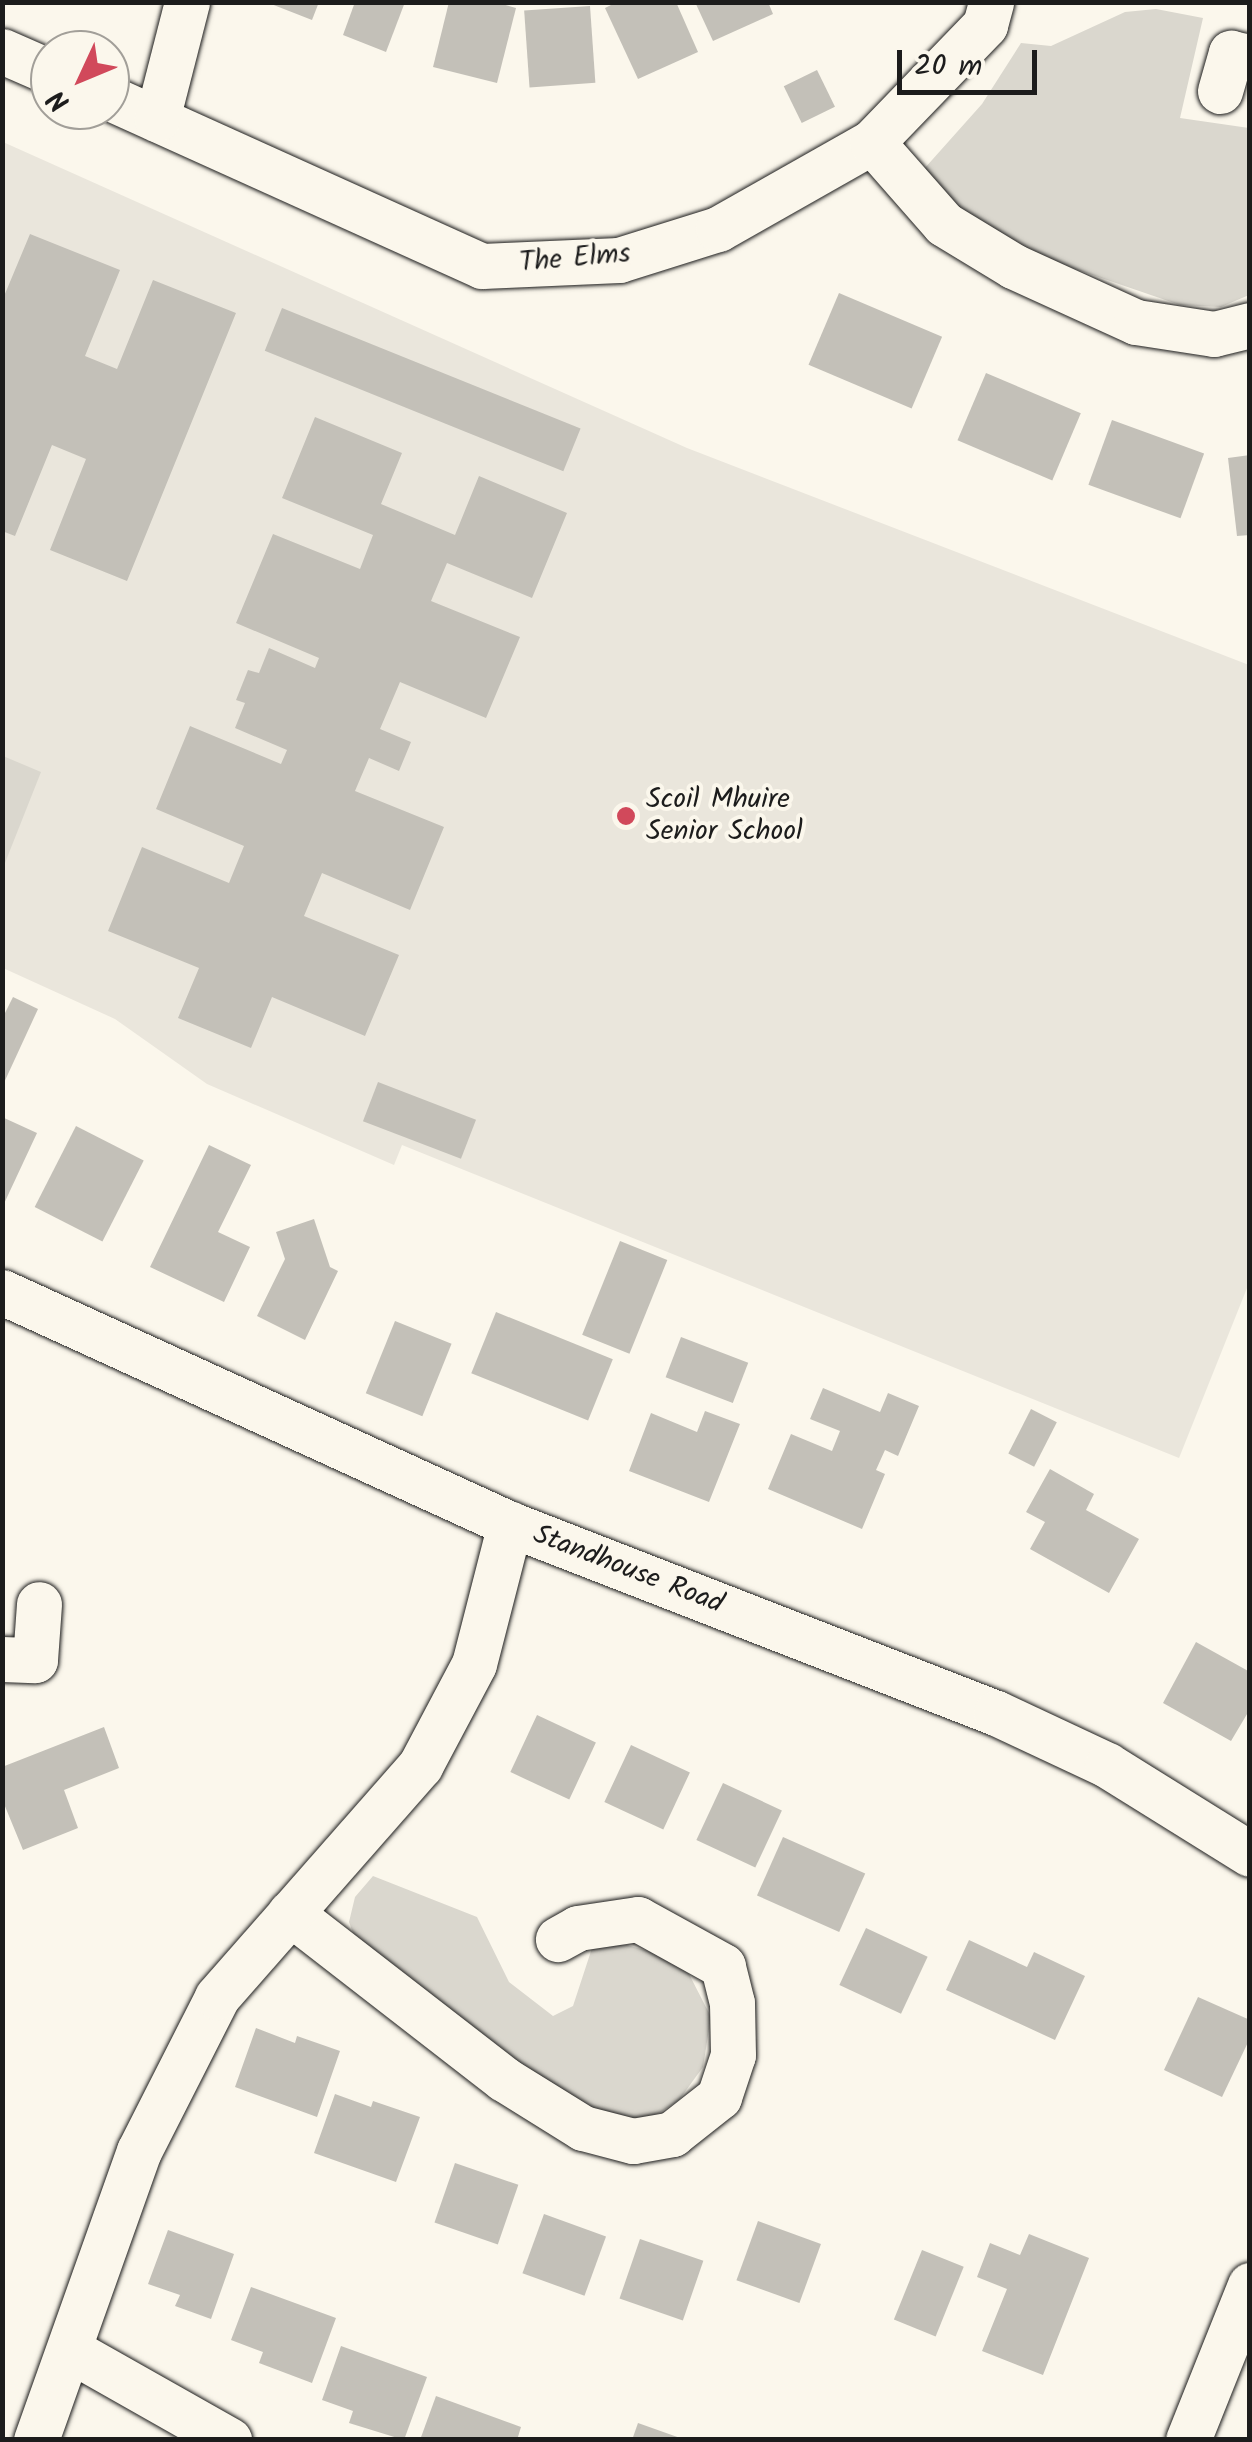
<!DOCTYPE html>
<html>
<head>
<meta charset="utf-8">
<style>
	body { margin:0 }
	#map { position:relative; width:1252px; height:2442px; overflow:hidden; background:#fbf7ec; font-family:Kalam,sans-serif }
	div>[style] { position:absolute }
	.built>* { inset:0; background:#eae6dc }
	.green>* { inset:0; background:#dad7ce }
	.building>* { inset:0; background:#c3c0b8; transform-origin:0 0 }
	.roads { filter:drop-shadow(0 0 2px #1c1c1c) drop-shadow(0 0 2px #1c1c1c) }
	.street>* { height:45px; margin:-22.5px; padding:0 22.5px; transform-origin:22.5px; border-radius:22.5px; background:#fbf7ec }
	.dots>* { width:28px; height:28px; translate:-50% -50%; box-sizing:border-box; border:5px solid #fbf7ec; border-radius:50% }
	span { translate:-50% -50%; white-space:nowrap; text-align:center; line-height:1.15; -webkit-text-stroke:8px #fbf7ec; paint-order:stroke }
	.street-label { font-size:28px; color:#1c1c1c }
	.poi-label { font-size:28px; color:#1c1c1c }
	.left { translate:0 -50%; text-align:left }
	.frame { position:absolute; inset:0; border:5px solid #1c1c1c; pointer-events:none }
	.north { position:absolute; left:30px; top:30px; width:100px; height:100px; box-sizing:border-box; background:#fbf7ec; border:2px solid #a29f99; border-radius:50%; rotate:226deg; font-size:28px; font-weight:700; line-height:40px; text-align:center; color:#1c1c1c }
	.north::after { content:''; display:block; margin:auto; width:35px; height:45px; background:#d1495b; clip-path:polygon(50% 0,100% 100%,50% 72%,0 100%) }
	.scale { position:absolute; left:897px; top:50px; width:140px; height:45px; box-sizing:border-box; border:5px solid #1c1c1c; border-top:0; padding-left:12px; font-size:30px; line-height:35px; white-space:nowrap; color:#1c1c1c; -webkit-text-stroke:8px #fbf7ec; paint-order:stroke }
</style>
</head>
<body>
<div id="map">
	<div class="built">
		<i style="clip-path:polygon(3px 142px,687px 448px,1249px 665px,1249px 1283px,1179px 1458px,402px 1145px,394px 1165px,207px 1084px,115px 1019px,3px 968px)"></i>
	</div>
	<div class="green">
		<i style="clip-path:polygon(1156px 9px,1203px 18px,1180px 118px,1249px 128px,1249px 295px,1221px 307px,1180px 305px,1011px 247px,969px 220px,924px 169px,982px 104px,1021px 43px,1051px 46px,1125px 12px)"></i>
		<i style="clip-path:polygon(3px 756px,41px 772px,3px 868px)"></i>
		<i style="clip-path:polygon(373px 1876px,477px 1917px,509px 1982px,553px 2016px,573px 2006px,593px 1945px,627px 1945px,665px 1956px,689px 1974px,711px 2017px,703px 2067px,679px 2100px,653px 2117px,609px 2126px,566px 2106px,356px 1941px,349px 1922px,355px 1897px)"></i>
	</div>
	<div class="building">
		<i style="clip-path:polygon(266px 2px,319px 2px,312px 20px)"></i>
		<i style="clip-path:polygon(355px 2px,405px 2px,386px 52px,343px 35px)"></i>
		<i style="clip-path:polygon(449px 2px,495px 2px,516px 8px,497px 83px,433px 67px)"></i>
		<i style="clip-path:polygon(617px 2px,676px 2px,698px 52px,638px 79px,605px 8px)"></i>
		<i style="clip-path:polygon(695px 2px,768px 2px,773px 14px,713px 41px)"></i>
		<i style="left:590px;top:6px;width:77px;height:66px;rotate:86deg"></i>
		<i style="left:817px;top:70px;width:41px;height:37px;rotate:64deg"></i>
		<i style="clip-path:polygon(30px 234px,120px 270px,85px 356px,117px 369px,153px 280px,236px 313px,127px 581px,50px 550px,86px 459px,52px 445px,15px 536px,2px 531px,2px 301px)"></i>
		<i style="left:839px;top:293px;width:112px;height:78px;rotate:23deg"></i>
		<i style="left:282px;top:308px;width:322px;height:46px;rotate:22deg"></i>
		<i style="left:986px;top:373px;width:103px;height:73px;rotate:23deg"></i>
		<i style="clip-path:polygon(315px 417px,402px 453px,381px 504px,455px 535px,479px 476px,567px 513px,532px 598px,447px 563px,431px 601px,520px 637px,486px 718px,400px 682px,380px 729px,411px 742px,399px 771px,369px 758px,355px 791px,444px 827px,410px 910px,322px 873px,304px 916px,399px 955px,365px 1036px,272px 997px,251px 1048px,178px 1018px,199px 968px,108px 931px,142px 847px,229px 883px,244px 846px,156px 809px,190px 726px,281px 764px,287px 750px,235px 728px,245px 703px,236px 700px,248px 670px,259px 673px,269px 648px,315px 668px,319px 658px,236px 623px,273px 534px,360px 569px,373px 535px,282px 498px)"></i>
		<i style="left:1112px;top:420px;width:98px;height:69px;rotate:20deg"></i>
		<i style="clip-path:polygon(1250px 455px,1250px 535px,1237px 536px,1228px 458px)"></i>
		<i style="clip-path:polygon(13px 997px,38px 1009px,2px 1087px,2px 1019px)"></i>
		<i style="left:378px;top:1082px;width:105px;height:42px;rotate:21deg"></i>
		<i style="clip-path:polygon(2px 1117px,37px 1133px,2px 1208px)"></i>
		<i style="left:76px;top:1126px;width:76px;height:91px;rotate:27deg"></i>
		<i style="clip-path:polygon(209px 1145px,251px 1165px,218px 1232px,250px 1247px,224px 1302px,150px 1267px)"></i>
		<i style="clip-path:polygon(314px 1219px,330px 1267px,338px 1271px,305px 1340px,257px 1316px,285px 1259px,276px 1232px)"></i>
		<i style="left:620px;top:1241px;width:51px;height:101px;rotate:22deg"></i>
		<i style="left:496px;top:1312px;width:126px;height:66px;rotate:22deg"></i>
		<i style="left:395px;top:1321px;width:61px;height:78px;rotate:22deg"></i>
		<i style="left:681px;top:1337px;width:72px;height:43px;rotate:21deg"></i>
		<i style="clip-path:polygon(823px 1388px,880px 1412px,888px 1393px,919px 1406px,898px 1456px,885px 1450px,876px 1470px,885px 1474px,862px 1529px,768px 1489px,791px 1434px,832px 1451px,840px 1431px,810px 1419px)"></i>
		<i style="left:1031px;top:1409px;width:29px;height:50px;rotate:27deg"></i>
		<i style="clip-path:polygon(705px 1411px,740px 1424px,709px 1502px,629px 1471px,651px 1413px,697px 1432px)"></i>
		<i style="clip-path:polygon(1050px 1469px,1094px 1494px,1086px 1510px,1139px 1539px,1109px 1593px,1030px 1549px,1045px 1522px,1026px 1512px)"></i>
		<i style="clip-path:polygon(1196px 1642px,1250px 1672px,1250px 1709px,1231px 1741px,1163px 1703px)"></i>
		<i style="left:537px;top:1715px;width:65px;height:63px;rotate:25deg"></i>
		<i style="clip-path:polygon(104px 1727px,119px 1768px,64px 1790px,78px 1828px,23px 1850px,2px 1799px,2px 1767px)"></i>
		<i style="left:631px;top:1745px;width:65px;height:63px;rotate:25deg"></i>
		<i style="left:723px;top:1783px;width:65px;height:63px;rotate:25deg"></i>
		<i style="left:783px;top:1837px;width:90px;height:64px;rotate:24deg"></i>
		<i style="left:866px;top:1928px;width:68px;height:63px;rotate:25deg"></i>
		<i style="clip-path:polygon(969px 1940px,1027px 1967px,1034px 1952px,1085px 1976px,1055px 2040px,946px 1990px)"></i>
		<i style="clip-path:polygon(1198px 1997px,1250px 2020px,1250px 2038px,1222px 2097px,1164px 2070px)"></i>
		<i style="clip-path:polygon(256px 2028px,295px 2043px,297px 2036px,340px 2051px,317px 2117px,235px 2087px)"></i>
		<i style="clip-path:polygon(335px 2094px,371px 2107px,373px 2101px,420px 2117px,396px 2182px,314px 2153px)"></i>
		<i style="left:455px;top:2163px;width:67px;height:63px;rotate:19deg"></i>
		<i style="left:544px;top:2214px;width:66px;height:63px;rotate:20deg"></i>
		<i style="left:758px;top:2221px;width:67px;height:63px;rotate:20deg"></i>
		<i style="clip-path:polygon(168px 2230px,234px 2254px,211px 2319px,175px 2306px,180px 2295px,148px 2284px)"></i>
		<i style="clip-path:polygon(1029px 2234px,1089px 2258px,1043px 2375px,982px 2351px,1007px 2289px,977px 2277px,990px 2243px,1020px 2255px)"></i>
		<i style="left:640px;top:2239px;width:67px;height:63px;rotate:19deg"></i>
		<i style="left:922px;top:2250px;width:45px;height:75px;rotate:22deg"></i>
		<i style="clip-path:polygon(251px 2287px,336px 2318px,312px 2383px,259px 2363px,263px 2352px,231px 2340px)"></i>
		<i style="clip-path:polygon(341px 2346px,427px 2377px,404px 2440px,349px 2423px,353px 2411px,322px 2400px)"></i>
		<i style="clip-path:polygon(436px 2396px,521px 2427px,517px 2440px,420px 2440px)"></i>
		<i style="clip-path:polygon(638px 2423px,683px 2439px,683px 2440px,632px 2440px)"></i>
	</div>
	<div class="roads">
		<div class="street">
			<i style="left:2px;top:51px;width:52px;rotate:23.6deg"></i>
			<i style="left:1220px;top:91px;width:40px;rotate:-74deg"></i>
			<i style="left:1231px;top:53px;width:19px;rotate:12deg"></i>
			<i style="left:110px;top:98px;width:408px;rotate:24.3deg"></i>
			<i style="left:482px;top:266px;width:137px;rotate:-2.5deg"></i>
			<i style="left:619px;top:260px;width:104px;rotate:-17.4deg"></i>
			<i style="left:718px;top:229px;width:177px;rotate:-29.5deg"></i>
			<i style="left:872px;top:142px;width:163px;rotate:-46deg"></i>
			<i style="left:985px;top:25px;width:24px;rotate:-75deg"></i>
			<i style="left:157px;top:119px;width:121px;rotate:-75.6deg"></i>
			<i style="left:872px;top:142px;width:109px;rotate:48.7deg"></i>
			<i style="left:944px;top:224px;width:81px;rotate:31.3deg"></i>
			<i style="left:1013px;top:266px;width:135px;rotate:24.5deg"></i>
			<i style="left:1136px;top:322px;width:79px;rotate:8.7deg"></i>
			<i style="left:1214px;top:334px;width:37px;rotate:-14deg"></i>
			<i style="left:2px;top:1292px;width:558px;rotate:24.55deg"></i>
			<i style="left:510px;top:1524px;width:521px;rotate:21.25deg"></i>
			<i style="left:996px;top:1713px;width:123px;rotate:25.1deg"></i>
			<i style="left:1107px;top:1765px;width:168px;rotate:31.9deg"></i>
			<i style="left:2px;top:1659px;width:33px;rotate:2deg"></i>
			<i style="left:35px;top:1660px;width:56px;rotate:-85.9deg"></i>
			<i style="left:290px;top:1913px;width:271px;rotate:37.8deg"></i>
			<i style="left:504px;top:2079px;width:93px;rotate:31.8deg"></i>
			<i style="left:583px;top:2128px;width:52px;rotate:14.6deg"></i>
			<i style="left:633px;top:2141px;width:40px;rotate:-10deg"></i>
			<i style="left:672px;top:2134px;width:60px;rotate:-38.2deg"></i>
			<i style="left:719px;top:2097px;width:44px;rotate:-71.6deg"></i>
			<i style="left:733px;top:2055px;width:52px;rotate:-91.1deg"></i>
			<i style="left:732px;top:2003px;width:38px;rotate:-104deg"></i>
			<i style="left:723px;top:1966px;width:97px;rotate:-151.1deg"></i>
			<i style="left:638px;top:1919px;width:61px;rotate:171.5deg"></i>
			<i style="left:578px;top:1928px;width:23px;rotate:151deg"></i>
			<i style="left:70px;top:2350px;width:183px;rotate:29.5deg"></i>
			<i style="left:36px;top:2440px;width:307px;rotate:-70.4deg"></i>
			<i style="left:139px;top:2151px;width:173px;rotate:-63.1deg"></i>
			<i style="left:217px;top:1997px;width:308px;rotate:-48.7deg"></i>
			<i style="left:420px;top:1766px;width:115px;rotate:-62.1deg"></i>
			<i style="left:474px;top:1664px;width:145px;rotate:-75.6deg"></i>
			<i style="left:1188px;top:2440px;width:167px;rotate:-68.2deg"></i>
		</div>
	</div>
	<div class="dots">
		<i style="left:626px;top:816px;background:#d1495b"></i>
	</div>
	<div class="street-label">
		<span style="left:575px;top:259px;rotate:-5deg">The Elms</span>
		<span style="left:628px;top:1570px;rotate:21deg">Standhouse Road</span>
	</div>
	<div class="poi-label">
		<span class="left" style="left:646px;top:816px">Scoil Mhuire<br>Senior School</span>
	</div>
	<div class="frame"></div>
	<div class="north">N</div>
	<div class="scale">20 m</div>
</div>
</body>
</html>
